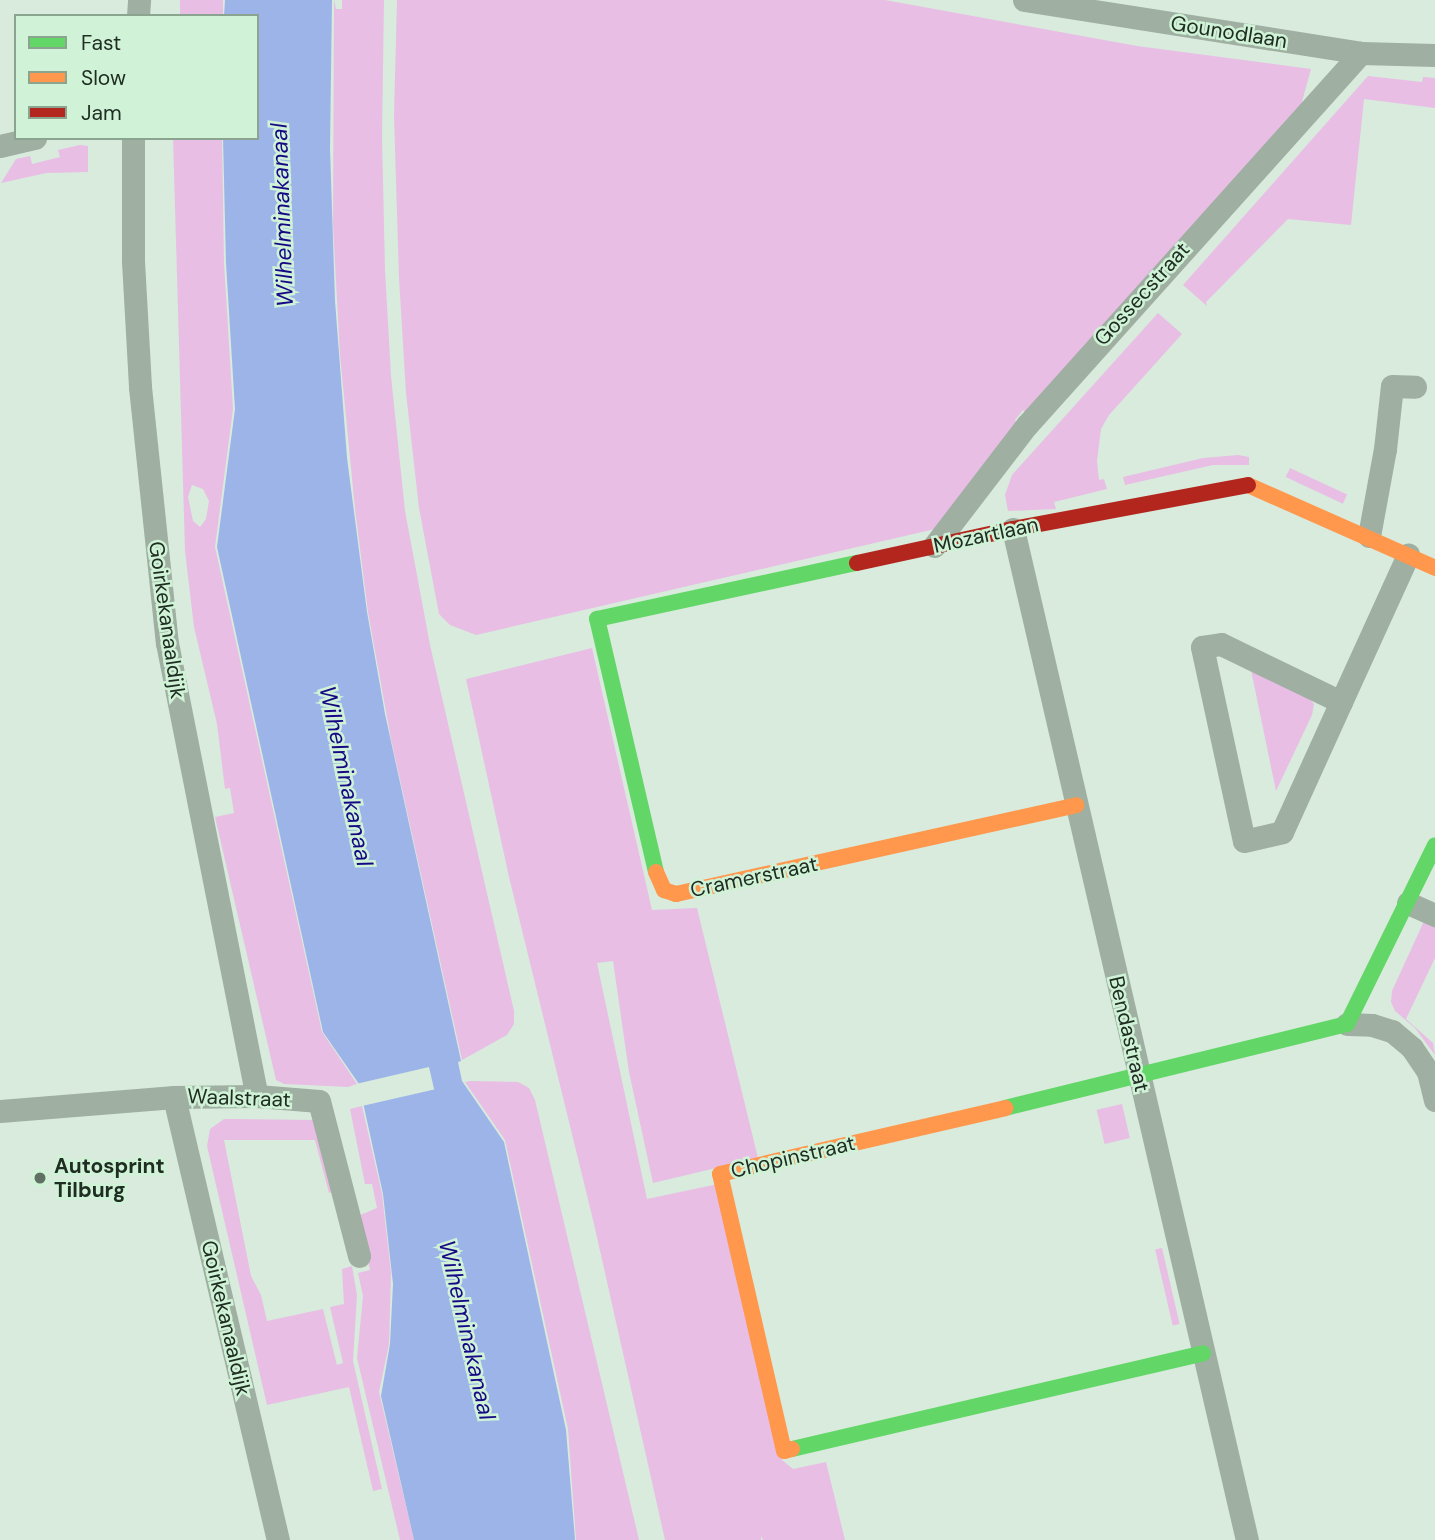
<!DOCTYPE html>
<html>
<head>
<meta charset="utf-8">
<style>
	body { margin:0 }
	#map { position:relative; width:1435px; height:1540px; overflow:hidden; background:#d8ebdc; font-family:"DM Sans",sans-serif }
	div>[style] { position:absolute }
	.green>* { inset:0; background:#e8bee5; transform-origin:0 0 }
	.water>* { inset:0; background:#9db4e8 }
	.pier>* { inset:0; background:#d8ebdc; transform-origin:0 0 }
	.street>* { height:23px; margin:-11.5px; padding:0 11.5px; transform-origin:11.5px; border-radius:11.5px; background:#9fafa2 }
	.fast>* { height:16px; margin:-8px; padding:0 8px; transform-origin:8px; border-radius:8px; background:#63d668 }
	.slow>* { height:16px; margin:-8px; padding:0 8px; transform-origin:8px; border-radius:8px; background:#ff974d }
	.jam>* { height:16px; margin:-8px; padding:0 8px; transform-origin:8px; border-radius:8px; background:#b3261e }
	.dots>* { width:19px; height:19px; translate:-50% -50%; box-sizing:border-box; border:4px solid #d0f3d7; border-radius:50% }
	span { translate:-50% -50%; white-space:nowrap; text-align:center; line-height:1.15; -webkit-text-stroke:5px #d0f3d7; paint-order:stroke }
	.street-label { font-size:21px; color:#202d23 }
	.poi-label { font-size:21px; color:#202d23; font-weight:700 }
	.left { translate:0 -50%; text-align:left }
	.water-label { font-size:23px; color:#160885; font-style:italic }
	.legend { position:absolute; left:14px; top:14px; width:245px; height:126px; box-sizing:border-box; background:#d0f3d7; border:2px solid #8aa48f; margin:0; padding:9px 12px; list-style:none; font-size:21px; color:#202d23 }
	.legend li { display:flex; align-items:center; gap:14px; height:35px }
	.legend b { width:35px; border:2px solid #8aa48f }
</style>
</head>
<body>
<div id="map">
	<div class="green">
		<i style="left:180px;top:0;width:43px;height:16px"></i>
		<i style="clip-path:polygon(334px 0,336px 9px,342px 9px,342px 0,384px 0,382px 136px,385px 270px,391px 376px,405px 511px,430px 645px,514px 1011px,514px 1024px,507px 1035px,462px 1060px,391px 739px,368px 612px,355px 509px,340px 355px,333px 225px)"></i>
		<i style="clip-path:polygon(397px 0,885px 0,1137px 46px,1311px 69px,1300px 109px,1027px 414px,1023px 410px,1015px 420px,1018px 424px,961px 523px,476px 635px,450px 625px,439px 614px,419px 508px,406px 393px,399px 278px,394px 115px)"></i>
		<i style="clip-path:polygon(1368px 76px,1422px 82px,1423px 77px,1435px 78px,1435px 108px,1364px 99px,1351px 225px,1288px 219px,1206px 302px,1207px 306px,1183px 285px)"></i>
		<i style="clip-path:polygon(evenodd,173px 138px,222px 138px,224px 263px,233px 409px,215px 547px,322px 1032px,357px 1084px,348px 1087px,284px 1084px,276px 1080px,215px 817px,234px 813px,230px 788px,225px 789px,217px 724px,194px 627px,185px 551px,173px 138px,192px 485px,203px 489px,209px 501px,206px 519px,200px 527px,193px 521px,188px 497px,192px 485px)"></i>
		<i style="clip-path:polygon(80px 145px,88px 146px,88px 172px,46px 173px,1px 183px,16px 159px,30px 156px,32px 164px,60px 157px,58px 150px)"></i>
		<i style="clip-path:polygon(1158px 313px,1182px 334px,1109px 415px,1101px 429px,1097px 461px,1099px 480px,1104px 479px,1107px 489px,1054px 502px,1056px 509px,1008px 511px,1005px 495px,1012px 475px)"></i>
		<i style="clip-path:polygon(1238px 455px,1249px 457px,1249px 465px,1213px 465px,1125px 485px,1123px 477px,1203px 458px)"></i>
		<i style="left:1290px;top:468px;width:63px;height:10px;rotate:25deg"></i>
		<i style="clip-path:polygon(592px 648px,652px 910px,697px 908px,758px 1158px,653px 1183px,629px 1072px,613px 961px,597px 963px,647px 1199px,718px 1184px,782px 1460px,793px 1469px,826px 1462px,845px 1540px,763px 1540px,761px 1536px,761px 1540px,665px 1540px,594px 1224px,509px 877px,466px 679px)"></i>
		<i style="clip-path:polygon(1251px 670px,1308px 697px,1314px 704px,1312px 715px,1276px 791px)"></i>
		<i style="clip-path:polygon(1424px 921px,1435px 926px,1435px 958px,1406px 1019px,1433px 1043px,1435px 1055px,1415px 1028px,1395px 1011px,1391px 1002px,1392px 991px)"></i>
		<i style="clip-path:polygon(471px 1081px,518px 1082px,529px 1088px,535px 1100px,639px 1540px,576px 1540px,568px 1429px,505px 1140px,465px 1082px)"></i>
		<i style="left:1122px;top:1104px;width:35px;height:26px;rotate:77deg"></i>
		<i style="clip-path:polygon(362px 1106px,382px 1194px,391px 1273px,389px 1344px,379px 1392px,414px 1540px,400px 1540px,357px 1358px,363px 1296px,358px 1273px,370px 1270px,358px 1216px,377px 1208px,372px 1184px,365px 1184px,350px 1109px)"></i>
		<i style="clip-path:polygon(224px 1119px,315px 1120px,336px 1191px,329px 1193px,315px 1140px,224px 1140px,251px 1276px,261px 1295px,267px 1321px,323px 1309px,337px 1365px,343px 1363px,330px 1307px,344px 1304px,342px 1269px,352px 1266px,357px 1295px,353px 1361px,382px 1489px,373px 1491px,349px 1387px,267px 1405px,207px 1146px,210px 1129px)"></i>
		<i style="left:1162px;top:1248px;width:78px;height:7px;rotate:77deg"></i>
	</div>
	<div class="water">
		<i style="clip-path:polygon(225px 0,332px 0,330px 148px,335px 301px,347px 458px,367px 612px,385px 714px,461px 1061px,458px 1062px,462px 1081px,504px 1142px,566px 1430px,575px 1540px,414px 1540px,381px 1396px,390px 1344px,393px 1284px,383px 1194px,359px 1084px,323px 1032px,217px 547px,235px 409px,226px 263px,223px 138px,257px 138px,257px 16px,224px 16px)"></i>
	</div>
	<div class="pier">
		<i style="left:429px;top:1067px;width:23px;height:74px;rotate:77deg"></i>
	</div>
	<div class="street">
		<i style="left:1024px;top:0;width:341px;rotate:8.9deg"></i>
		<i style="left:1361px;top:53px;width:74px;rotate:1.5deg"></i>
		<i style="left:138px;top:16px;width:16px;rotate:-86deg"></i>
		<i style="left:133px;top:138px;width:123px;rotate:90deg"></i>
		<i style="left:133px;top:261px;width:126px;rotate:86.8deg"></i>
		<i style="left:140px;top:387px;width:257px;rotate:84deg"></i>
		<i style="left:167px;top:643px;width:462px;rotate:78.8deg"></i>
		<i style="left:0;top:146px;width:36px;rotate:-13deg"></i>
		<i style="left:1013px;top:529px;width:1038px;rotate:76.97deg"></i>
		<i style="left:1369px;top:536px;width:88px;rotate:-79.6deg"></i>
		<i style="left:1385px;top:449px;width:63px;rotate:-83.7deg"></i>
		<i style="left:1392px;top:386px;width:23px;rotate:2deg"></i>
		<i style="left:934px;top:546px;width:153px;rotate:-52.5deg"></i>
		<i style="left:1027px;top:425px;width:500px;rotate:-48.1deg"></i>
		<i style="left:1341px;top:702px;width:133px;rotate:-154.2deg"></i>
		<i style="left:1221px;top:644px;width:19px;rotate:171deg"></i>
		<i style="left:1202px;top:647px;width:198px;rotate:77.8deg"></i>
		<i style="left:1244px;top:841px;width:39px;rotate:-13deg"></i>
		<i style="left:1282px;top:832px;width:143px;rotate:-65.6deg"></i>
		<i style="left:1341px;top:702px;width:162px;rotate:-65.5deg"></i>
		<i style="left:1408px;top:903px;width:30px;rotate:24deg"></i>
		<i style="left:1347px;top:1024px;width:25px;rotate:2deg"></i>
		<i style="left:1372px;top:1025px;width:21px;rotate:17deg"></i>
		<i style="left:1392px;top:1031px;width:26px;rotate:40deg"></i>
		<i style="left:1412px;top:1048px;width:29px;rotate:56deg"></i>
		<i style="left:1428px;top:1072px;width:29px;rotate:76deg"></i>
		<i style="left:174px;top:1097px;width:455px;rotate:76.8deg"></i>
		<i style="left:0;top:1111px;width:175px;rotate:-4.6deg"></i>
		<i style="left:174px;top:1097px;width:83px;rotate:-0.7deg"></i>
		<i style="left:257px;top:1096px;width:62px;rotate:4.6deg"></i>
		<i style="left:319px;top:1101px;width:160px;rotate:75.5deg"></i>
	</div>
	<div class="fast">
		<i style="left:656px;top:872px;width:260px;rotate:-103.1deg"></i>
		<i style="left:597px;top:619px;width:266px;rotate:-12.2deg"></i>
		<i style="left:1005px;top:1108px;width:352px;rotate:-13.8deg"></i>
		<i style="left:1347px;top:1024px;width:199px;rotate:-63.8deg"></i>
		<i style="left:792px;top:1449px;width:422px;rotate:-13.1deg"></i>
	</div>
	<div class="slow">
		<i style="left:1248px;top:485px;width:205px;rotate:23.9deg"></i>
		<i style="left:656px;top:872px;width:20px;rotate:66deg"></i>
		<i style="left:664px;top:890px;width:13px;rotate:18deg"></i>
		<i style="left:676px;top:894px;width:410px;rotate:-12.5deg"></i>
		<i style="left:792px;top:1449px;width:8px;rotate:166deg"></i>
		<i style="left:784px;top:1451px;width:284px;rotate:-103deg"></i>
		<i style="left:720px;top:1174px;width:293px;rotate:-13deg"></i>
	</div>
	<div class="jam">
		<i style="left:857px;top:563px;width:160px;rotate:-12.3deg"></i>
		<i style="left:1013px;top:529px;width:239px;rotate:-10.6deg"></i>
	</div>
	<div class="dots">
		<i style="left:40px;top:1178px;background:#607064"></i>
	</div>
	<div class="street-label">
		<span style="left:1229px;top:32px;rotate:9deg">Gounodlaan</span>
		<span style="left:1142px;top:294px;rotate:-48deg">Gossecstraat</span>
		<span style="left:986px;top:535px;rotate:-12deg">Mozartlaan</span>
		<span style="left:167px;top:620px;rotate:82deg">Goirkekanaaldijk</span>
		<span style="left:754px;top:877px;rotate:-12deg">Cramerstraat</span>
		<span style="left:1129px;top:1034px;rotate:77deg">Bendastraat</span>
		<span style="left:239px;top:1098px;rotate:2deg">Waalstraat</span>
		<span style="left:793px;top:1157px;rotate:-13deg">Chopinstraat</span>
		<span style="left:226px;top:1318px;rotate:77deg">Goirkekanaaldijk</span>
	</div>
	<div class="poi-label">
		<span class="left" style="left:54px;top:1178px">Autosprint<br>Tilburg</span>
	</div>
	<div class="water-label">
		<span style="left:282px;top:215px;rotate:-92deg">Wilhelminakanaal</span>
		<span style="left:346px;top:776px;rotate:78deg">Wilhelminakanaal</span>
		<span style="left:467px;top:1330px;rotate:77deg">Wilhelminakanaal</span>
	</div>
	<ul class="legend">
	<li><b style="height:9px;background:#63d668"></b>Fast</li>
	<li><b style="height:9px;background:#ff974d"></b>Slow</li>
	<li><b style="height:9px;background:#b3261e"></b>Jam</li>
	</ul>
</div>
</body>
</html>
